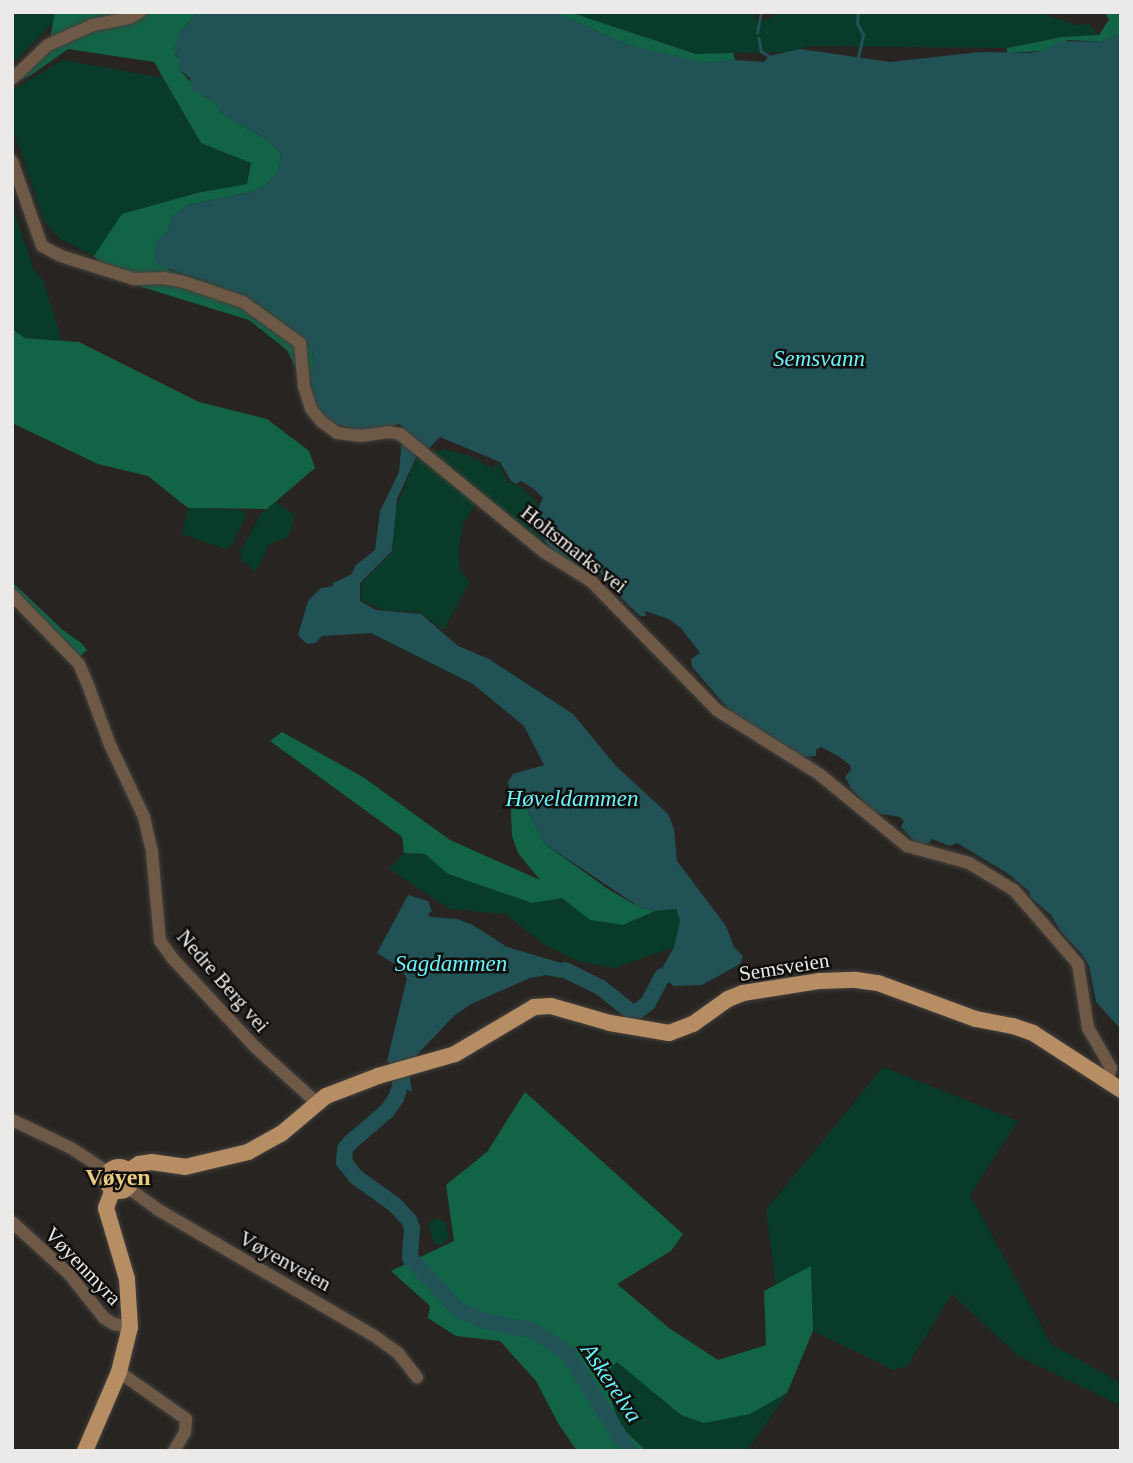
<!DOCTYPE html>
<html>
<head>
<meta charset="utf-8">
<style>
	body { margin:0 }
	#map { position:relative; width:1133px; height:1463px; overflow:hidden; background:#272421; font-family:"Times New Roman",serif }
	div>[style] { position:absolute }
	.green>* { inset:0; background:#083b29 }
	.forest>* { inset:0; background:#126447 }
	.water>* { inset:0; background:#215356 }
	.stream>* { height:2.5px; margin:-1.25px; padding:0 1.25px; transform-origin:1.25px; border-radius:1.25px; background:#215356 }
	.river>* { height:16px; margin:-8px; padding:0 8px; transform-origin:8px; border-radius:8px; background:#215356 }
	.roads { filter:drop-shadow(0 0 2px #43403d) drop-shadow(0 0 2px #43403d) }
	.minor>* { height:12px; margin:-6px; padding:0 6px; transform-origin:6px; border-radius:6px; background:#6e5946 }
	.major>* { height:16px; margin:-8px; padding:0 8px; transform-origin:8px; border-radius:8px; background:#b78d64 }
	.major>.ring { margin:-8px; padding:0; box-sizing:content-box; background:none; border:16px solid #b78d64; border-radius:50% }
	span { translate:-50% -50%; white-space:nowrap; text-align:center; line-height:1.15; -webkit-text-stroke:5px #0f0e0c; paint-order:stroke }
	.street-label { font-size:21px; color:#eceae8 }
	.water-label { font-size:23px; color:#6af3fb; font-style:italic }
	.quarter-label { font-size:24px; color:#ebcb81; font-weight:700 }
	.frame { position:absolute; inset:0; border:14px solid #eceae8; pointer-events:none }
</style>
</head>
<body>
<div id="map">
	<div class="green">
		<i style="clip-path:polygon(12px 12px,64px 12px,12px 64px)"></i>
		<i style="clip-path:polygon(569px 12px,753px 12px,758px 24px,780px 12px,1038px 12px,1077px 25px,1089px 24px,1099px 35px,1062px 37px,1007px 48px,809px 46px,787px 52px,696px 54px)"></i>
		<i style="clip-path:polygon(63px 60px,163px 78px,201px 143px,251px 163px,246px 185px,197px 193px,123px 214px,94px 256px,60px 239px,44px 221px,12px 127px,12px 90px)"></i>
		<i style="clip-path:polygon(12px 204px,34px 270px,43px 280px,62px 340px,25px 338px,12px 329px)"></i>
		<i style="clip-path:polygon(443px 449px,470px 456px,491px 468px,498px 477px,492px 467px,499px 464px,507px 481px,520px 486px,538px 503px,534px 517px,544px 543px,536px 542px,432px 453px)"></i>
		<i style="clip-path:polygon(418px 454px,476px 503px,463px 525px,458px 551px,461px 572px,470px 581px,444px 630px,418px 612px,383px 610px,361px 600px,362px 583px,393px 551px,395px 510px)"></i>
		<i style="clip-path:polygon(275px 502px,295px 515px,292px 527px,287px 538px,269px 544px,256px 572px,242px 560px,240px 552px,261px 514px)"></i>
		<i style="clip-path:polygon(188px 508px,242px 510px,246px 516px,232px 545px,225px 549px,182px 534px)"></i>
		<i style="clip-path:polygon(404px 853px,425px 854px,448px 874px,532px 903px,562px 898px,590px 920px,623px 925px,655px 911px,676px 908px,680px 921px,674px 947px,615px 968px,577px 961px,543px 944px,506px 914px,450px 909px,389px 869px)"></i>
		<i style="clip-path:polygon(883px 1067px,1018px 1121px,970px 1195px,1051px 1344px,1121px 1383px,1121px 1406px,1017px 1355px,952px 1294px,907px 1366px,894px 1370px,813px 1331px,811px 1267px,776px 1286px,766px 1210px)"></i>
		<i style="clip-path:polygon(437px 1218px,445px 1222px,449px 1237px,442px 1245px,434px 1244px,428px 1223px)"></i>
		<i style="clip-path:polygon(617px 1361px,681px 1415px,750px 1414px,787px 1393px,747px 1451px,641px 1451px,618px 1423px,603px 1375px)"></i>
	</div>
	<div class="forest">
		<i style="clip-path:polygon(55px 12px,198px 12px,181px 31px,175px 55px,179px 59px,179px 69px,203px 96px,215px 102px,221px 113px,269px 141px,281px 154px,279px 171px,266px 185px,251px 192px,188px 205px,171px 218px,168px 231px,156px 243px,169px 270px,225px 287px,252px 299px,303px 337px,312px 350px,314px 362px,308px 383px,302px 381px,287px 350px,249px 320px,116px 279px,94px 256px,122px 214px,197px 193px,247px 184px,251px 163px,201px 143px,154px 62px,68px 49px,30px 76px,14px 83px,50px 39px)"></i>
		<i style="clip-path:polygon(555px 12px,569px 12px,696px 54px,733px 53px,735px 60px,705px 63px,676px 59px,628px 45px)"></i>
		<i style="clip-path:polygon(1104px 12px,1121px 12px,1121px 33px,1100px 42px,1068px 40px,1043px 51px,1007px 53px,1007px 48px,1062px 37px,1099px 35px,1109px 19px)"></i>
		<i style="clip-path:polygon(12px 329px,25px 338px,79px 342px,199px 402px,267px 419px,309px 451px,315px 468px,267px 509px,188px 508px,148px 476px,98px 464px,12px 423px)"></i>
		<i style="clip-path:polygon(12px 582px,63px 630px,81px 643px,87px 650px,77px 659px,12px 603px)"></i>
		<i style="clip-path:polygon(282px 732px,363px 777px,450px 840px,540px 880px,518px 853px,512px 836px,510px 794px,526px 809px,545px 844px,608px 889px,641px 908px,655px 911px,623px 925px,590px 920px,562px 898px,532px 903px,448px 874px,425px 854px,404px 853px,402px 837px,270px 741px)"></i>
		<i style="clip-path:polygon(525px 1092px,683px 1234px,671px 1251px,617px 1284px,669px 1328px,718px 1360px,766px 1345px,764px 1291px,811px 1266px,813px 1331px,787px 1393px,750px 1414px,704px 1423px,681px 1415px,617px 1362px,603px 1375px,620px 1426px,646px 1451px,577px 1451px,558px 1423px,536px 1381px,500px 1341px,456px 1336px,428px 1318px,430px 1306px,391px 1271px,454px 1241px,446px 1185px,487px 1152px)"></i>
	</div>
	<div class="water">
		<i style="clip-path:polygon(198px 12px,555px 12px,628px 45px,705px 63px,735px 60px,764px 62px,769px 56px,800px 49px,890px 62px,980px 52px,1030px 53px,1043px 51px,1062px 41px,1100px 42px,1121px 33px,1121px 1029px,1096px 1002px,1089px 966px,1082px 954px,1061px 932px,1051px 915px,1030px 897px,1029px 891px,1007px 873px,957px 843px,950px 846px,932px 839px,926px 845px,917px 844px,901px 827px,904px 821px,900px 817px,876px 813px,852px 790px,845px 777px,851px 770px,850px 765px,838px 756px,821px 747px,816px 750px,816px 756px,799px 757px,733px 714px,692px 667px,691px 659px,700px 653px,681px 628px,669px 619px,645px 611px,646px 616px,640px 616px,614px 591px,600px 572px,584px 569px,551px 550px,539px 532px,535px 516px,543px 498px,534px 489px,521px 481px,516px 484px,511px 481px,500px 462px,440px 437px,426px 451px,401px 432px,404px 429px,400px 424px,362px 431px,335px 424px,326px 418px,313px 400px,308px 383px,314px 362px,312px 350px,303px 337px,252px 299px,225px 287px,157px 265px,154px 256px,156px 243px,168px 231px,171px 218px,188px 205px,251px 192px,266px 185px,279px 171px,281px 154px,269px 141px,221px 113px,215px 102px,192px 90px,190px 78px,179px 69px,179px 59px,173px 50px,181px 31px)"></i>
		<i style="clip-path:polygon(402px 440px,418px 453px,397px 499px,392px 551px,360px 583px,360px 601px,376px 610px,421px 614px,458px 646px,489px 659px,573px 714px,616px 766px,668px 814px,674px 829px,677px 861px,726px 926px,734px 947px,743px 956px,740px 964px,702px 985px,674px 986px,664px 979px,659px 974px,674px 947px,680px 921px,676px 909px,655px 911px,641px 908px,545px 844px,526px 809px,510px 794px,508px 782px,513px 774px,544px 765px,524px 726px,473px 684px,371px 633px,322px 636px,315px 643px,307px 644px,298px 635px,308px 601px,321px 588px,333px 586px,333px 583px,352px 574px,355px 566px,375px 550px,380px 511px,399px 472px)"></i>
		<i style="clip-path:polygon(408px 895px,428px 901px,432px 911px,428px 914px,430px 917px,457px 919px,473px 925px,507px 947px,561px 963px,565px 970px,561px 978px,546px 975px,530px 978px,471px 1004px,455px 1015px,408px 1064px,412px 1092px,393px 1082px,392px 1065px,387px 1061px,407px 978px,398px 966px,377px 953px)"></i>
	</div>
	<div class="stream">
		<i style="left:757px;top:33px;width:21px;rotate:-79deg"></i>
		<i style="left:759px;top:38px;width:13px;rotate:81deg"></i>
		<i style="left:761px;top:51px;width:9px;rotate:32deg"></i>
		<i style="left:858px;top:57px;width:23px;rotate:-77deg"></i>
		<i style="left:863px;top:35px;width:13px;rotate:-117deg"></i>
		<i style="left:857px;top:23px;width:11px;rotate:-85deg"></i>
	</div>
	<div class="river">
		<i style="left:565px;top:970px;width:39px;rotate:26deg"></i>
		<i style="left:600px;top:987px;width:43px;rotate:38.5deg"></i>
		<i style="left:634px;top:1014px;width:18px;rotate:-38deg"></i>
		<i style="left:648px;top:1003px;width:30px;rotate:-62deg"></i>
		<i style="left:400px;top:1064px;width:22px;rotate:90deg"></i>
		<i style="left:400px;top:1086px;width:13px;rotate:108deg"></i>
		<i style="left:396px;top:1098px;width:16px;rotate:125deg"></i>
		<i style="left:387px;top:1111px;width:48px;rotate:139.3deg"></i>
		<i style="left:351px;top:1142px;width:9px;rotate:131deg"></i>
		<i style="left:345px;top:1149px;width:13px;rotate:94deg"></i>
		<i style="left:344px;top:1162px;width:19px;rotate:51deg"></i>
		<i style="left:356px;top:1177px;width:48px;rotate:35.7deg"></i>
		<i style="left:395px;top:1205px;width:21px;rotate:47deg"></i>
		<i style="left:409px;top:1220px;width:9px;rotate:69deg"></i>
		<i style="left:412px;top:1228px;width:30px;rotate:94deg"></i>
		<i style="left:410px;top:1258px;width:71px;rotate:46.7deg"></i>
		<i style="left:459px;top:1310px;width:24px;rotate:24deg"></i>
		<i style="left:481px;top:1320px;width:54px;rotate:11.7deg"></i>
		<i style="left:534px;top:1331px;width:41px;rotate:34.1deg"></i>
		<i style="left:568px;top:1354px;width:115px;rotate:57.8deg"></i>
	</div>
	<div class="roads">
		<div class="minor">
			<i style="left:12px;top:79px;width:50px;rotate:-43.4deg"></i>
			<i style="left:48px;top:45px;width:49px;rotate:-24deg"></i>
			<i style="left:93px;top:25px;width:37px;rotate:-11deg"></i>
			<i style="left:129px;top:18px;width:13px;rotate:-29deg"></i>
			<i style="left:12px;top:161px;width:90px;rotate:70.6deg"></i>
			<i style="left:42px;top:246px;width:21px;rotate:28deg"></i>
			<i style="left:61px;top:256px;width:77px;rotate:17.5deg"></i>
			<i style="left:134px;top:279px;width:30px;rotate:-2deg"></i>
			<i style="left:164px;top:278px;width:20px;rotate:11deg"></i>
			<i style="left:184px;top:282px;width:62px;rotate:18.7deg"></i>
			<i style="left:243px;top:302px;width:70px;rotate:35.7deg"></i>
			<i style="left:300px;top:343px;width:44px;rotate:84.8deg"></i>
			<i style="left:304px;top:387px;width:23px;rotate:72deg"></i>
			<i style="left:311px;top:409px;width:17px;rotate:50deg"></i>
			<i style="left:322px;top:422px;width:19px;rotate:36deg"></i>
			<i style="left:337px;top:433px;width:24px;rotate:7deg"></i>
			<i style="left:361px;top:436px;width:28px;rotate:-8deg"></i>
			<i style="left:389px;top:432px;width:11px;rotate:10deg"></i>
			<i style="left:400px;top:434px;width:186px;rotate:39.3deg"></i>
			<i style="left:544px;top:552px;width:57px;rotate:32deg"></i>
			<i style="left:592px;top:582px;width:179px;rotate:45.7deg"></i>
			<i style="left:717px;top:710px;width:120px;rotate:32.1deg"></i>
			<i style="left:819px;top:774px;width:114px;rotate:39.3deg"></i>
			<i style="left:907px;top:846px;width:64px;rotate:15.3deg"></i>
			<i style="left:969px;top:863px;width:52px;rotate:31deg"></i>
			<i style="left:1014px;top:890px;width:98px;rotate:49.1deg"></i>
			<i style="left:1078px;top:964px;width:65px;rotate:81.1deg"></i>
			<i style="left:1088px;top:1028px;width:46px;rotate:60.1deg"></i>
			<i style="left:1111px;top:1068px;width:14px;rotate:107deg"></i>
			<i style="left:12px;top:595px;width:96px;rotate:45.8deg"></i>
			<i style="left:79px;top:664px;width:26px;rotate:67deg"></i>
			<i style="left:89px;top:688px;width:61px;rotate:69.8deg"></i>
			<i style="left:110px;top:745px;width:80px;rotate:64.7deg"></i>
			<i style="left:144px;top:817px;width:37px;rotate:77deg"></i>
			<i style="left:152px;top:853px;width:88px;rotate:84.8deg"></i>
			<i style="left:160px;top:941px;width:22px;rotate:54deg"></i>
			<i style="left:173px;top:959px;width:120px;rotate:47deg"></i>
			<i style="left:255px;top:1047px;width:84px;rotate:42.1deg"></i>
			<i style="left:12px;top:1120px;width:65px;rotate:25.4deg"></i>
			<i style="left:71px;top:1148px;width:45px;rotate:33.3deg"></i>
			<i style="left:127px;top:1187px;width:37px;rotate:36deg"></i>
			<i style="left:157px;top:1209px;width:250px;rotate:30.3deg"></i>
			<i style="left:373px;top:1335px;width:31px;rotate:36deg"></i>
			<i style="left:398px;top:1353px;width:31px;rotate:52deg"></i>
			<i style="left:12px;top:1222px;width:77px;rotate:42.4deg"></i>
			<i style="left:69px;top:1274px;width:56px;rotate:51.5deg"></i>
			<i style="left:104px;top:1318px;width:12px;rotate:31deg"></i>
			<i style="left:114px;top:1324px;width:16px;rotate:11deg"></i>
			<i style="left:119px;top:1372px;width:82px;rotate:35deg"></i>
			<i style="left:186px;top:1419px;width:13px;rotate:94deg"></i>
			<i style="left:185px;top:1432px;width:22px;rotate:120deg"></i>
		</div>
		<div class="major">
			<i class="ring" style="left:107px;top:1167px;width:8px;height:8px"></i>
			<i style="left:128px;top:1171px;width:13px;rotate:-32deg"></i>
			<i style="left:139px;top:1164px;width:12px;rotate:-9deg"></i>
			<i style="left:151px;top:1162px;width:34px;rotate:8deg"></i>
			<i style="left:185px;top:1167px;width:65px;rotate:-13.4deg"></i>
			<i style="left:248px;top:1152px;width:38px;rotate:-29deg"></i>
			<i style="left:281px;top:1134px;width:59px;rotate:-40.2deg"></i>
			<i style="left:326px;top:1096px;width:56px;rotate:-21deg"></i>
			<i style="left:378px;top:1076px;width:80px;rotate:-15.9deg"></i>
			<i style="left:455px;top:1054px;width:92px;rotate:-30.7deg"></i>
			<i style="left:534px;top:1007px;width:17px;rotate:-3deg"></i>
			<i style="left:551px;top:1006px;width:61px;rotate:16.1deg"></i>
			<i style="left:610px;top:1023px;width:60px;rotate:9.6deg"></i>
			<i style="left:669px;top:1033px;width:26px;rotate:-21deg"></i>
			<i style="left:693px;top:1024px;width:43px;rotate:-35.5deg"></i>
			<i style="left:728px;top:999px;width:16px;rotate:-22deg"></i>
			<i style="left:743px;top:993px;width:78px;rotate:-8.9deg"></i>
			<i style="left:820px;top:981px;width:36px;rotate:-2deg"></i>
			<i style="left:856px;top:980px;width:22px;rotate:8deg"></i>
			<i style="left:878px;top:983px;width:104px;rotate:20.2deg"></i>
			<i style="left:976px;top:1019px;width:38px;rotate:11deg"></i>
			<i style="left:1013px;top:1026px;width:21px;rotate:19deg"></i>
			<i style="left:1033px;top:1033px;width:105px;rotate:32.9deg"></i>
			<i style="left:85px;top:1451px;width:86px;rotate:-66.7deg"></i>
			<i style="left:119px;top:1372px;width:46px;rotate:-76.3deg"></i>
			<i style="left:130px;top:1327px;width:48px;rotate:-93.6deg"></i>
			<i style="left:127px;top:1279px;width:74px;rotate:-106.5deg"></i>
			<i style="left:106px;top:1208px;width:20px;rotate:-70deg"></i>
		</div>
	</div>
	<div class="street-label">
		<span style="left:574px;top:549px;rotate:38deg">Holtsmarks vei</span>
		<span style="left:784px;top:967px;rotate:-9deg">Semsveien</span>
		<span style="left:223px;top:981px;rotate:49deg">Nedre Berg vei</span>
		<span style="left:285px;top:1261px;rotate:29deg">Vøyenveien</span>
		<span style="left:83px;top:1266px;rotate:46deg">Vøyenmyra</span>
	</div>
	<div class="water-label">
		<span style="left:819px;top:359px">Semsvann</span>
		<span style="left:572px;top:799px">Høveldammen</span>
		<span style="left:451px;top:964px">Sagdammen</span>
		<span style="left:611px;top:1383px;rotate:56deg">Askerelva</span>
	</div>
	<div class="quarter-label">
		<span style="left:118px;top:1178px">Vøyen</span>
	</div>
	<div class="frame"></div>
</div>
</body>
</html>
